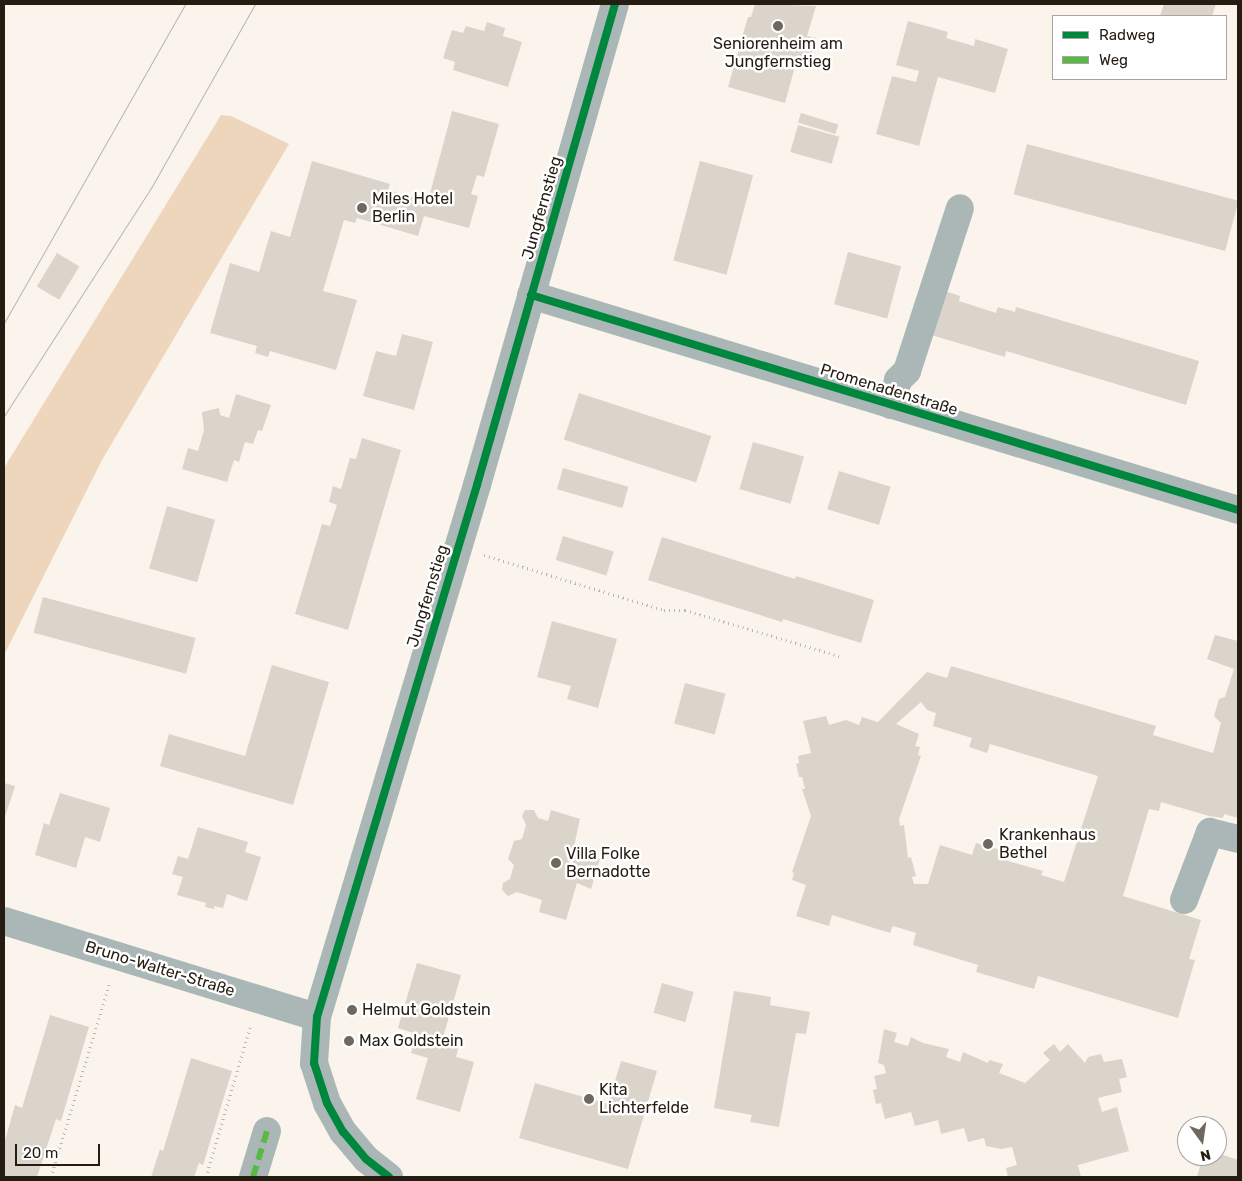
<!DOCTYPE html>
<html>
<head>
<meta charset="utf-8">
<style>
	body { margin:0 }
	#map { position:relative; width:1242px; height:1181px; overflow:hidden; background:#faf4ed; font-family:Rubik,sans-serif }
	div>[style] { position:absolute }
	.green>* { inset:0; background:#eed6bd }
	.building>* { inset:0; background:#dbd4cb; transform-origin:0 0 }
	.path>* { height:3px; margin-top:-1.5px; transform-origin:0; background:repeating-linear-gradient(90deg,#b3b8b4 0 1px,transparent 0 5px) }
	.minor>* { height:28px; margin:-14px; padding:0 14px; transform-origin:14px; border-radius:14px; background:#abb7b7 }
	.tram>* { height:1px; margin:-0.5px; padding:0 0.5px; transform-origin:0.5px; border-radius:0.5px; background:#b4b6b2 }
	.quiet>* { height:6px; margin-top:-3px; transform-origin:0; background:repeating-linear-gradient(90deg,#58b947 0 12px,transparent 0 18px) }
	.cycleway>* { height:8px; margin:-4px; padding:0 4px; transform-origin:4px; border-radius:4px; background:#00873e }
	.dots>* { width:14px; height:14px; translate:-50% -50%; box-sizing:border-box; border:2px solid #fff; border-radius:50% }
	span { translate:-50% -50%; white-space:nowrap; text-align:center; line-height:1.15; -webkit-text-stroke:5px #fff; paint-order:stroke }
	.poi-label { font-size:16px; color:#261d12 }
	.left { translate:0 -50%; text-align:left }
	.street-label { font-size:16px; color:#261d12 }
	.frame { position:absolute; inset:0; border:5px solid #261d12; pointer-events:none }
	.legend { position:absolute; left:1052px; top:15px; width:175px; height:65px; box-sizing:border-box; background:#fff; border:1px solid #a8a5a0; margin:0; padding:6px 9px; list-style:none; font-size:15px; color:#261d12 }
	.legend li { display:flex; align-items:center; gap:10px; height:25px }
	.legend b { width:25px; border:1px solid #a8a5a0 }
	.north { position:absolute; left:1177px; top:1116px; width:50px; height:50px; box-sizing:border-box; background:#fff; border:1px solid #a8a5a0; border-radius:50%; rotate:166deg; font-size:14px; font-weight:700; line-height:20px; text-align:center; color:#261d12 }
	.north::after { content:''; display:block; margin:auto; width:18px; height:22px; background:#70685f; clip-path:polygon(50% 0,100% 100%,50% 72%,0 100%) }
	.scale { position:absolute; left:15px; top:1144px; width:85px; height:22px; box-sizing:border-box; border:2px solid #261d12; border-top:0; padding-left:6px; font-size:15px; line-height:18px; white-space:nowrap; color:#261d12; -webkit-text-stroke:4px #fff; paint-order:stroke }
</style>
</head>
<body>
<div id="map">
	<div class="green">
		<i style="clip-path:polygon(221px 115px,231px 116px,289px 144px,102px 460px,4px 655px,4px 468px)"></i>
	</div>
	<div class="building">
		<i style="clip-path:polygon(755px 4px,816px 6px,807px 36px,816px 38px,809px 62px,797px 59px,785px 103px,728px 87px,748px 17px,751px 17px)"></i>
		<i style="clip-path:polygon(1164px 4px,1216px 4px,1212px 16px,1160px 16px)"></i>
		<i style="clip-path:polygon(908px 21px,948px 32px,946px 38px,974px 46px,975px 39px,1008px 49px,995px 93px,938px 77px,919px 146px,876px 134px,892px 76px,916px 82px,919px 71px,896px 65px)"></i>
		<i style="clip-path:polygon(487px 22px,505px 28px,503px 36px,522px 42px,508px 87px,453px 70px,455px 62px,443px 58px,452px 30px,463px 33px,466px 26px,484px 31px)"></i>
		<i style="clip-path:polygon(452px 111px,499px 124px,484px 177px,477px 175px,471px 194px,478px 196px,469px 228px,424px 216px,418px 236px,357px 218px,355px 223px,344px 220px,323px 291px,357px 300px,336px 370px,270px 351px,268px 357px,255px 353px,257px 346px,210px 333px,230px 263px,259px 272px,271px 231px,290px 237px,312px 161px,390px 184px,388px 190px,428px 201px)"></i>
		<i style="left:801px;top:113px;width:39px;height:10px;rotate:17deg"></i>
		<i style="left:798px;top:125px;width:43px;height:28px;rotate:16deg"></i>
		<i style="left:1027px;top:144px;width:219px;height:52px;rotate:15deg"></i>
		<i style="left:700px;top:161px;width:55px;height:103px;rotate:15deg"></i>
		<i style="left:848px;top:252px;width:55px;height:54px;rotate:15deg"></i>
		<i style="left:57px;top:253px;width:26px;height:39px;rotate:31deg"></i>
		<i style="clip-path:polygon(941px 290px,960px 296px,959px 301px,996px 313px,998px 307px,1015px 312px,1016px 307px,1199px 361px,1186px 405px,1006px 351px,1005px 357px,928px 334px)"></i>
		<i style="clip-path:polygon(402px 334px,433px 342px,414px 410px,363px 396px,376px 351px,396px 356px)"></i>
		<i style="left:579px;top:393px;width:139px;height:49px;rotate:18deg"></i>
		<i style="clip-path:polygon(236px 394px,271px 405px,262px 431px,258px 430px,253px 444px,245px 442px,239px 462px,234px 460px,227px 482px,182px 469px,188px 448px,198px 451px,204px 430px,202px 412px,219px 408px,220px 415px,229px 418px)"></i>
		<i style="clip-path:polygon(362px 438px,401px 450px,348px 630px,295px 614px,322px 524px,330px 526px,337px 505px,329px 502px,333px 486px,341px 489px,350px 458px,356px 459px)"></i>
		<i style="left:753px;top:442px;width:53px;height:49px;rotate:16deg"></i>
		<i style="left:563px;top:468px;width:68px;height:22px;rotate:16deg"></i>
		<i style="left:839px;top:471px;width:54px;height:40px;rotate:17deg"></i>
		<i style="left:167px;top:506px;width:50px;height:65px;rotate:16deg"></i>
		<i style="left:563px;top:536px;width:53px;height:25px;rotate:17deg"></i>
		<i style="clip-path:polygon(662px 537px,795px 579px,796px 576px,874px 600px,861px 643px,783px 619px,782px 622px,648px 580px)"></i>
		<i style="left:43px;top:597px;width:158px;height:37px;rotate:15deg"></i>
		<i style="clip-path:polygon(552px 621px,617px 639px,598px 708px,567px 699px,571px 686px,537px 677px)"></i>
		<i style="clip-path:polygon(evenodd,1215px 635px,1238px 641px,1238px 818px,1224px 814px,1223px 818px,1209px 816px,1161px 802px,1159px 811px,1149px 809px,1123px 896px,1201px 920px,1189px 959px,1195px 960px,1178px 1018px,1038px 976px,1034px 989px,976px 972px,978px 965px,913px 945px,916px 933px,893px 926px,890px 933px,832px 915px,829px 926px,796px 916px,806px 885px,792px 880px,794px 873px,792px 872px,811px 816px,802px 789px,805px 789px,802px 777px,799px 777px,796px 764px,799px 763px,798px 756px,811px 753px,803px 721px,826px 716px,829px 725px,846px 720px,859px 725px,862px 717px,878px 722px,927px 672px,947px 678px,951px 666px,1156px 726px,1153px 735px,1213px 753px,1221px 723px,1214px 716px,1219px 699px,1225px 697px,1234px 669px,1207px 659px,1215px 635px,921px 702px,927px 710px,936px 713px,933px 726px,972px 738px,969px 747px,987px 753px,990px 744px,1098px 776px,1064px 882px,1041px 875px,1043px 871px,1008px 861px,1011px 853px,976px 843px,972px 855px,940px 845px,928px 884px,914px 884px,912px 877px,916px 876px,911px 857px,908px 858px,904px 825px,900px 826px,899px 819px,921px 756px,918px 755px,920px 747px,915px 746px,919px 734px,896px 724px,921px 702px)"></i>
		<i style="clip-path:polygon(272px 665px,329px 682px,293px 805px,160px 766px,169px 734px,245px 756px)"></i>
		<i style="left:685px;top:683px;width:42px;height:42px;rotate:15deg"></i>
		<i style="clip-path:polygon(4px 783px,15px 786px,4px 820px)"></i>
		<i style="clip-path:polygon(60px 793px,110px 808px,100px 842px,85px 837px,76px 868px,35px 855px,44px 823px,49px 825px)"></i>
		<i style="clip-path:polygon(525px 810px,534px 810px,538px 818px,548px 821px,551px 810px,580px 819px,573px 851px,600px 859px,591px 889px,577px 883px,566px 920px,539px 912px,542px 900px,517px 892px,508px 896px,502px 890px,503px 883px,510px 879px,514px 865px,508px 859px,514px 841px,522px 839px,526px 825px,522px 816px)"></i>
		<i style="clip-path:polygon(198px 827px,248px 842px,245px 852px,261px 857px,247px 901px,227px 894px,223px 908px,214px 906px,214px 909px,205px 907px,206px 903px,177px 895px,183px 877px,172px 874px,178px 856px,188px 859px)"></i>
		<i style="clip-path:polygon(417px 963px,461px 975px,442px 1041px,459px 1045px,456px 1057px,474px 1062px,460px 1112px,416px 1099px,428px 1058px,411px 1053px,416px 1034px,398px 1028px)"></i>
		<i style="left:662px;top:983px;width:33px;height:31px;rotate:16deg"></i>
		<i style="clip-path:polygon(734px 991px,771px 997px,770px 1005px,810px 1012px,806px 1034px,796px 1033px,779px 1127px,750px 1122px,752px 1115px,714px 1108px)"></i>
		<i style="clip-path:polygon(50px 1015px,89px 1027px,61px 1121px,56px 1119px,37px 1177px,4px 1177px,4px 1144px,15px 1105px,22px 1108px)"></i>
		<i style="clip-path:polygon(884px 1029px,897px 1033px,894px 1042px,908px 1046px,911px 1037px,923px 1043px,949px 1049px,946px 1057px,960px 1062px,963px 1052px,988px 1063px,989px 1060px,1003px 1064px,999px 1073px,1025px 1083px,1050px 1060px,1043px 1053px,1054px 1044px,1060px 1052px,1068px 1044px,1085px 1063px,1088px 1057px,1101px 1054px,1104px 1062px,1122px 1059px,1127px 1077px,1119px 1079px,1122px 1092px,1098px 1098px,1102px 1112px,1117px 1107px,1129px 1151px,1078px 1165px,1081px 1177px,1008px 1177px,1006px 1168px,1017px 1165px,1012px 1147px,1002px 1149px,986px 1146px,984px 1138px,968px 1142px,964px 1128px,941px 1134px,938px 1120px,915px 1126px,911px 1112px,885px 1119px,881px 1103px,876px 1104px,873px 1090px,877px 1089px,874px 1076px,886px 1073px,884px 1065px,878px 1063px)"></i>
		<i style="clip-path:polygon(191px 1058px,232px 1071px,203px 1165px,199px 1163px,194px 1177px,151px 1177px,160px 1149px,163px 1151px)"></i>
		<i style="clip-path:polygon(621px 1061px,657px 1071px,628px 1169px,519px 1138px,535px 1083px,608px 1104px)"></i>
		<i style="clip-path:polygon(1217px 1153px,1238px 1160px,1238px 1177px,1197px 1177px,1203px 1156px,1217px 1156px)"></i>
	</div>
	<div class="path">
		<i style="left:484px;top:555px;width:188px;rotate:17deg"></i>
		<i style="left:664px;top:610px;width:21px"></i>
		<i style="left:685px;top:610px;width:161px;rotate:16.6deg"></i>
		<i style="left:51px;top:1177px;width:204px;rotate:-73.2deg"></i>
		<i style="left:206px;top:1177px;width:159px;rotate:-73.6deg"></i>
	</div>
	<div class="minor">
		<i style="left:531px;top:295px;width:739px;rotate:16.91deg"></i>
		<i style="left:891px;top:405px;width:26px;rotate:-74deg"></i>
		<i style="left:898px;top:380px;width:13px;rotate:-45deg"></i>
		<i style="left:907px;top:371px;width:171px;rotate:-72deg"></i>
		<i style="left:1184px;top:900px;width:73px;rotate:-69.1deg"></i>
		<i style="left:1210px;top:832px;width:29px;rotate:14deg"></i>
		<i style="left:4px;top:921px;width:327px;rotate:17.1deg"></i>
		<i style="left:253px;top:1177px;width:48px;rotate:-73.1deg"></i>
		<i style="left:389px;top:1177px;width:29px;rotate:-142deg"></i>
		<i style="left:366px;top:1159px;width:35px;rotate:-130deg"></i>
		<i style="left:343px;top:1132px;width:33px;rotate:-119deg"></i>
		<i style="left:327px;top:1103px;width:42px;rotate:-108deg"></i>
		<i style="left:314px;top:1063px;width:46px;rotate:-86.3deg"></i>
		<i style="left:317px;top:1017px;width:556px;rotate:-73.26deg"></i>
		<i style="left:477px;top:485px;width:500px;rotate:-73.99deg"></i>
	</div>
	<div class="tram">
		<i style="left:4px;top:323px;width:367px;rotate:-60.4deg"></i>
		<i style="left:4px;top:416px;width:271px;rotate:-57.2deg"></i>
		<i style="left:151px;top:188px;width:211px;rotate:-60.5deg"></i>
	</div>
	<div class="quiet">
		<i style="left:253px;top:1177px;width:48px;rotate:-73.1deg"></i>
	</div>
	<div class="cycleway">
		<i style="left:531px;top:295px;width:739px;rotate:16.91deg"></i>
		<i style="left:389px;top:1177px;width:29px;rotate:-142deg"></i>
		<i style="left:366px;top:1159px;width:35px;rotate:-130deg"></i>
		<i style="left:343px;top:1132px;width:33px;rotate:-119deg"></i>
		<i style="left:327px;top:1103px;width:42px;rotate:-108deg"></i>
		<i style="left:314px;top:1063px;width:46px;rotate:-86.3deg"></i>
		<i style="left:317px;top:1017px;width:556px;rotate:-73.26deg"></i>
		<i style="left:477px;top:485px;width:500px;rotate:-73.99deg"></i>
	</div>
	<div class="dots">
		<i style="left:778px;top:26px;background:#70685f"></i>
		<i style="left:362px;top:208px;background:#70685f"></i>
		<i style="left:988px;top:844px;background:#70685f"></i>
		<i style="left:556px;top:863px;background:#70685f"></i>
		<i style="left:352px;top:1010px;background:#70685f"></i>
		<i style="left:349px;top:1041px;background:#70685f"></i>
		<i style="left:589px;top:1099px;background:#70685f"></i>
	</div>
	<div class="poi-label">
		<span style="left:778px;top:53px">Seniorenheim am<br>Jungfernstieg</span>
		<span class="left" style="left:372px;top:208px">Miles Hotel<br>Berlin</span>
		<span class="left" style="left:999px;top:844px">Krankenhaus<br>Bethel</span>
		<span class="left" style="left:566px;top:863px">Villa Folke<br>Bernadotte</span>
		<span class="left" style="left:362px;top:1010px">Helmut Goldstein</span>
		<span class="left" style="left:359px;top:1041px">Max Goldstein</span>
		<span class="left" style="left:599px;top:1099px">Kita<br>Lichterfelde</span>
	</div>
	<div class="street-label">
		<span style="left:542px;top:208px;rotate:-74deg">Jungfernstieg</span>
		<span style="left:889px;top:390px;rotate:17deg">Promenadenstraße</span>
		<span style="left:428px;top:596px;rotate:-73deg">Jungfernstieg</span>
		<span style="left:160px;top:969px;rotate:17deg">Bruno-Walter-Straße</span>
	</div>
	<div class="frame"></div>
	<ul class="legend">
	<li><b style="height:6px;background:#00873e"></b>Radweg</li>
	<li><b style="height:6px;background:#58b947"></b>Weg</li>
	</ul>
	<div class="north">N</div>
	<div class="scale">20 m</div>
</div>
</body>
</html>
